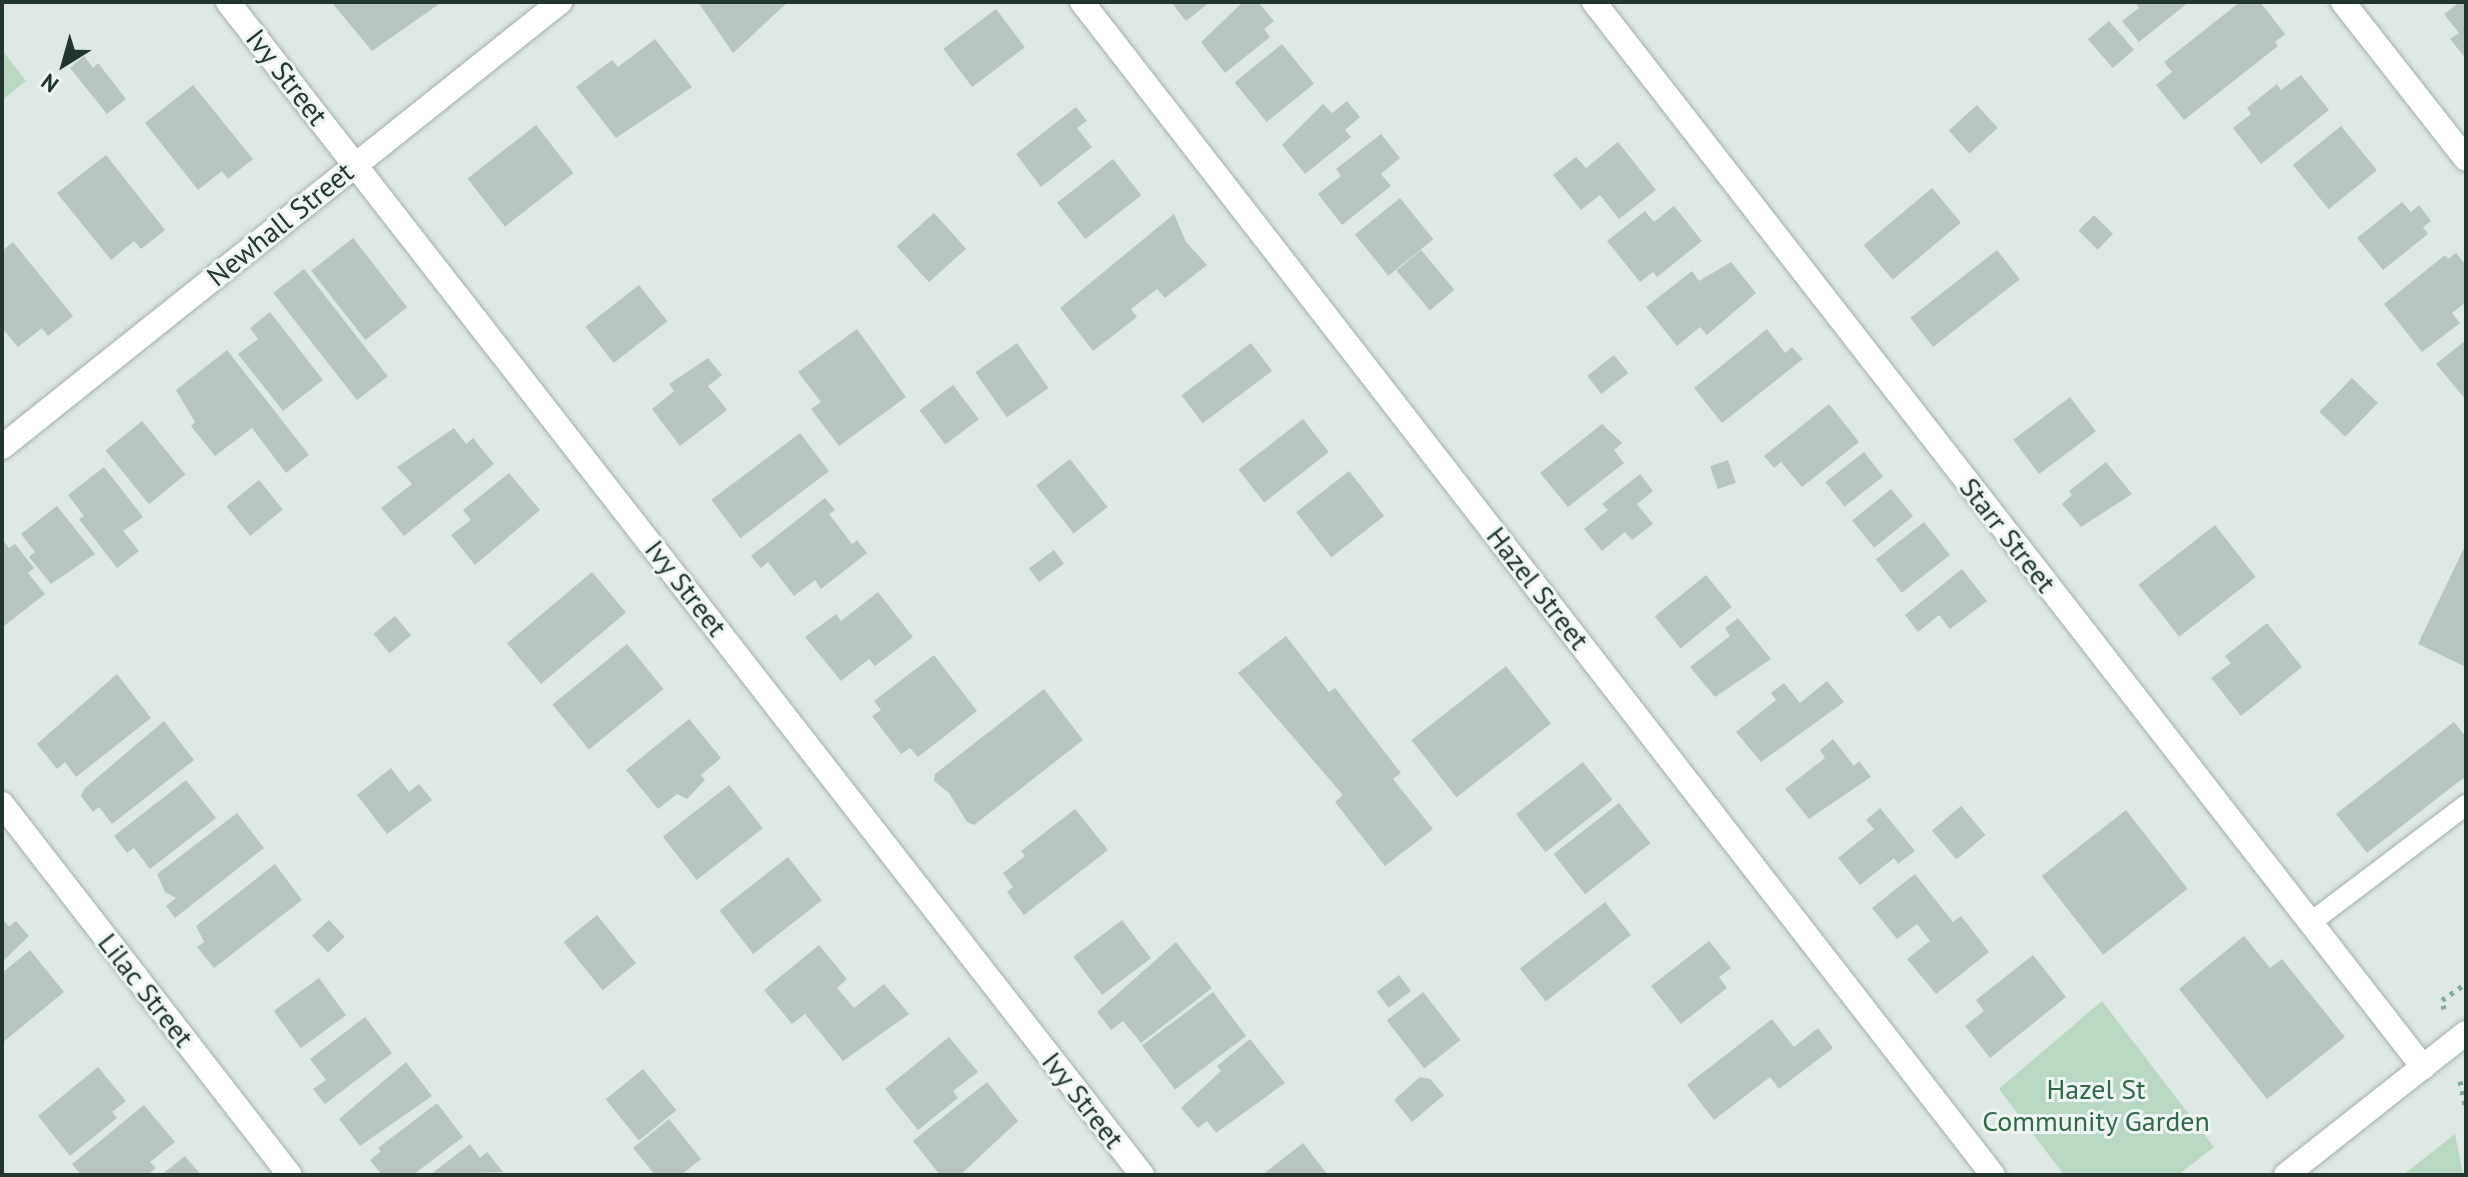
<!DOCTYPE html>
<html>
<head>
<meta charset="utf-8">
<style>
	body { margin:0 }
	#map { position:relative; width:2468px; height:1177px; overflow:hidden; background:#dee8e4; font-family:"PT Sans",sans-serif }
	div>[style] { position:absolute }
	.green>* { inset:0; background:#b9d8c2 }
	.building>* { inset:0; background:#b7c5c0; transform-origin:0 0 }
	.path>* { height:5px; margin-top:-2.5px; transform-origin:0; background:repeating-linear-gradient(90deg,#81a99d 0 4px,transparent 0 10px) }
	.roads { filter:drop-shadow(0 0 2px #a2afab) drop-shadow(0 0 2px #a2afab) }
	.service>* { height:20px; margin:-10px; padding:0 10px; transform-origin:10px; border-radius:10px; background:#fff }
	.minor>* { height:24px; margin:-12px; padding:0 12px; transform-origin:12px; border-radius:12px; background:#fff }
	.tertiary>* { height:24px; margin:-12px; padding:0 12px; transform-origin:12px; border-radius:12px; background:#fff }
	span { translate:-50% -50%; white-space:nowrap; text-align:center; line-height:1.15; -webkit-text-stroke:6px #eef5f2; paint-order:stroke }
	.street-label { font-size:28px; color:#213631 }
	.park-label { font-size:28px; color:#306947 }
	.frame { position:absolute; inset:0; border:4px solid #213631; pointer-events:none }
	.north { position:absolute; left:24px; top:24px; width:80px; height:80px; -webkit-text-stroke:6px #eef5f2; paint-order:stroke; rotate:217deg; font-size:22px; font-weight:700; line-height:32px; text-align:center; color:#213631 }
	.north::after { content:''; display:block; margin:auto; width:28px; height:36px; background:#213631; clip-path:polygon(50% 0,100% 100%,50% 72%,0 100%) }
</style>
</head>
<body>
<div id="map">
	<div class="green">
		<i style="clip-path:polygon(2px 50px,26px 81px,2px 100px)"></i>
		<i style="clip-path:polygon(2102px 1001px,2214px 1147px,2178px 1175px,2064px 1175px,1999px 1089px)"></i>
		<i style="clip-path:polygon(2455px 1134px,2463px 1175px,2403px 1175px)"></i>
	</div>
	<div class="building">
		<i style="clip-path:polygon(442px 2px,372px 51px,333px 4px,335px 2px)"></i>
		<i style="clip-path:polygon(698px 2px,788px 2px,733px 53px)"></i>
		<i style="clip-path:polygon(1171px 2px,1210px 2px,1186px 21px)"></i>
		<i style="clip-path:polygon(1243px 2px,1258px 2px,1274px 21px,1264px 29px,1270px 37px,1225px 73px,1201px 42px)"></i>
		<i style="clip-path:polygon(2135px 2px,2189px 2px,2139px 42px,2122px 21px,2139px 8px)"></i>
		<i style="clip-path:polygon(2240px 2px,2260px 2px,2285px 34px,2275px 42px,2278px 46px,2184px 120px,2156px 85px,2172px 72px,2164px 62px)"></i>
		<i style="clip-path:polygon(2460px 2px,2466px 2px,2466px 59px,2450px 39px,2459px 33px,2444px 14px)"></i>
		<i style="left:996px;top:9px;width:48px;height:66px;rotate:53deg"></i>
		<i style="left:2109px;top:21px;width:38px;height:28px;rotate:49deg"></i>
		<i style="clip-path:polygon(655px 39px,692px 87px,616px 138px,576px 87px,612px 60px,618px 67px)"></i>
		<i style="left:1282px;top:44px;width:51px;height:61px;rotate:51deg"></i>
		<i style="clip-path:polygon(84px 56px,93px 68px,98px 63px,126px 99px,107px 114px,70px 68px)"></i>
		<i style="clip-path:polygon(2301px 75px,2329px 110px,2261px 164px,2233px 128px,2251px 114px,2247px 108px,2277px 84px,2281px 90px)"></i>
		<i style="clip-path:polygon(193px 85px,253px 159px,228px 179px,222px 171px,198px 190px,145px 123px)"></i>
		<i style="clip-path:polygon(1347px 101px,1360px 117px,1345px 130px,1351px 137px,1305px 174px,1282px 145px,1323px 104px,1332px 113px)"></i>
		<i style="left:1977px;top:105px;width:31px;height:38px;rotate:48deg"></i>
		<i style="clip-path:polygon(1076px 107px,1087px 121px,1077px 128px,1092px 147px,1041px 187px,1016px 154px)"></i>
		<i style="left:536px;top:125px;width:61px;height:87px;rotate:52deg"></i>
		<i style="left:2341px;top:126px;width:57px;height:62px;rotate:51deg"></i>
		<i style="clip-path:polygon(1381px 134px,1400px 158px,1381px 174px,1391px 186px,1342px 225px,1318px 194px,1341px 176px,1336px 169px)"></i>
		<i style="clip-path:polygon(1618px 142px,1656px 190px,1619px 219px,1600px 195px,1581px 210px,1553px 175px,1576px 157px,1586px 168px)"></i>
		<i style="clip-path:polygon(106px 155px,165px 230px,141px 249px,134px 241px,111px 260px,57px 193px)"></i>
		<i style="left:1113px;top:159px;width:46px;height:71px;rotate:52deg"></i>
		<i style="left:1932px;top:188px;width:45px;height:89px;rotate:50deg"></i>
		<i style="left:1400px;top:198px;width:53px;height:58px;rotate:51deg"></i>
		<i style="clip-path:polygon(2402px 202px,2411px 212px,2419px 205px,2431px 221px,2423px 227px,2428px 234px,2383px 270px,2357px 238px)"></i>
		<i style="clip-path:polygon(1674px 206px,1702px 241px,1657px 277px,1653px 272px,1640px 282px,1607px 241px,1645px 211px,1654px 222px)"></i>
		<i style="left:934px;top:213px;width:48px;height:50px;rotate:48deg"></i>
		<i style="clip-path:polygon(1174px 214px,1186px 242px,1207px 265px,1165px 298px,1157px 289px,1131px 309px,1137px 317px,1093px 351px,1060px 308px)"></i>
		<i style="left:2094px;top:215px;width:27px;height:22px;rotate:45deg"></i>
		<i style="left:353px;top:238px;width:88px;height:53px;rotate:52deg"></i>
		<i style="clip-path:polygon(13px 242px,73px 316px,48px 336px,42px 328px,18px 347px,2px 328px,2px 251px)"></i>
		<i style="left:1421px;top:250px;width:52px;height:32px;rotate:50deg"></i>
		<i style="left:1997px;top:250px;width:37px;height:110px;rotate:52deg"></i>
		<i style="clip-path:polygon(2456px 253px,2466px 265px,2466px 302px,2452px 313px,2460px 323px,2422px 352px,2384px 304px,2445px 255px,2448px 259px)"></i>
		<i style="clip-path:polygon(1731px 262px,1756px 293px,1707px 335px,1700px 327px,1677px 346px,1646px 307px,1692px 271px,1699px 281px)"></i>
		<i style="left:304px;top:269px;width:136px;height:39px;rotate:52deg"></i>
		<i style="left:639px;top:285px;width:46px;height:68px;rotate:52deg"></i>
		<i style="clip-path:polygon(270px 312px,323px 380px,283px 411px,238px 354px,258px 339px,250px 328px)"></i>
		<i style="clip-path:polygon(857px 329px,906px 397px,839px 446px,811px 409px,821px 402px,798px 372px)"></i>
		<i style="clip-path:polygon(1767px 329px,1785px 353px,1792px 347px,1803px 359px,1722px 423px,1694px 388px)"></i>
		<i style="clip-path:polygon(2466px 340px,2466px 400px,2436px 364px)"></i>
		<i style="left:1017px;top:343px;width:55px;height:51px;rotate:55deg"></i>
		<i style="left:1251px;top:343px;width:35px;height:87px;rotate:53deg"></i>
		<i style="clip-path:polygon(227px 350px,309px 455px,286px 473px,252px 428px,215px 456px,191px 426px,195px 422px,176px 390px)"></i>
		<i style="left:1614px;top:355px;width:23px;height:34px;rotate:52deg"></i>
		<i style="clip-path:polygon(708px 358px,722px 375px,708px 386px,727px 410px,680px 446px,652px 409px,674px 391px,669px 384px)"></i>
		<i style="left:2352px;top:378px;width:36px;height:47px;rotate:44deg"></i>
		<i style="left:953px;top:385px;width:43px;height:42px;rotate:53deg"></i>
		<i style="left:2070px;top:397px;width:43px;height:71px;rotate:53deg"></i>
		<i style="clip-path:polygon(1829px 404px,1859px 442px,1802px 487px,1781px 462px,1774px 468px,1764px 456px)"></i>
		<i style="left:1303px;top:419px;width:42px;height:82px;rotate:52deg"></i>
		<i style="left:142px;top:421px;width:69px;height:47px;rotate:51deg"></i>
		<i style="clip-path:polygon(1602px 424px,1622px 443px,1614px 450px,1624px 463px,1568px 507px,1540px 473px)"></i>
		<i style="clip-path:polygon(454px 428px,466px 444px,473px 438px,494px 464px,404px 536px,381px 508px,412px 484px,397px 467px)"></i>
		<i style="left:800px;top:433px;width:48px;height:111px;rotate:53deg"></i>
		<i style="left:1864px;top:452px;width:31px;height:49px;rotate:52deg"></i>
		<i style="left:1070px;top:459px;width:61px;height:43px;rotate:52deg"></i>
		<i style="left:1728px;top:460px;width:24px;height:19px;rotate:71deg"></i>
		<i style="clip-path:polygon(2106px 462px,2132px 494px,2081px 527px,2062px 504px,2072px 495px,2069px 491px)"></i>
		<i style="clip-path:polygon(104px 467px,143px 517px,123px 531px,139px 551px,117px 568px,79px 519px,84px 516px,68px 495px)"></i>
		<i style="left:1349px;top:471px;width:57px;height:67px;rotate:52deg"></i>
		<i style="clip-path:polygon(509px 473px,540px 510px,475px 565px,451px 535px,471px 520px,463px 510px)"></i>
		<i style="clip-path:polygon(1640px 474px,1653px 491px,1637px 504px,1653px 524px,1632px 540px,1625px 532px,1602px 551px,1584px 529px,1608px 510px,1602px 504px)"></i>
		<i style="left:259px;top:480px;width:38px;height:42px;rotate:51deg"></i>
		<i style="left:1891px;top:489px;width:35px;height:50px;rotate:51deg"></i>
		<i style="clip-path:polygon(825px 498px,835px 510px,829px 514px,852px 544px,857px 540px,867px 553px,821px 589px,815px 580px,794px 596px,768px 562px,761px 568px,751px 556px)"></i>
		<i style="clip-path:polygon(57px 506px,95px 554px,51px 584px,29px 557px,35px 552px,21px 534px)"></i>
		<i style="left:1924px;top:522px;width:42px;height:61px;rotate:52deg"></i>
		<i style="left:2215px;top:525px;width:66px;height:97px;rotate:52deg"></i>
		<i style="clip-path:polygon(2px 539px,9px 548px,15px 544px,34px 568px,28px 573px,45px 594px,4px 626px)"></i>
		<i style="clip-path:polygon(2466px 544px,2466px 667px,2418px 644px)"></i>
		<i style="left:1054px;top:550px;width:17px;height:31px;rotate:54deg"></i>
		<i style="clip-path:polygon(1962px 569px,1987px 601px,1950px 629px,1939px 615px,1918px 632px,1905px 615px)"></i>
		<i style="left:592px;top:572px;width:53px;height:111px;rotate:50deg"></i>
		<i style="left:1706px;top:575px;width:41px;height:66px;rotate:51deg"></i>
		<i style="clip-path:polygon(878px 592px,913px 637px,875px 666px,869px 659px,841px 681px,805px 637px,836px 614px,841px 621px)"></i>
		<i style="left:395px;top:616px;width:25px;height:28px;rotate:50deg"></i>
		<i style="clip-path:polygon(1738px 618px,1771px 659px,1715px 697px,1690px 667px,1730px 636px,1725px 628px)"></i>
		<i style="clip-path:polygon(2267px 623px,2302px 667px,2241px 716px,2211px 678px,2231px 663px,2225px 656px)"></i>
		<i style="clip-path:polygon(1286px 636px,1329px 692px,1335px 688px,1401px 773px,1393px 779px,1433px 829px,1385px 866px,1335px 802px,1343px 795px,1238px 673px)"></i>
		<i style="left:627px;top:644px;width:58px;height:96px;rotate:51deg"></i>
		<i style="clip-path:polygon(934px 655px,977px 711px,918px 757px,910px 748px,901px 754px,872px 716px,881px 710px,874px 701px)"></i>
		<i style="left:1506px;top:666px;width:73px;height:120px;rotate:52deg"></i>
		<i style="clip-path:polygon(117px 674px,151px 718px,76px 777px,65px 762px,57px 769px,37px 744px)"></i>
		<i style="clip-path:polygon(1827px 681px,1844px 702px,1761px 762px,1736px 732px,1776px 700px,1771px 693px,1784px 683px,1800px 703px)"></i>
		<i style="clip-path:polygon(1044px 689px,1083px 740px,974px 825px,967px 822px,949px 793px,934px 781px,935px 774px)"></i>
		<i style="clip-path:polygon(689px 719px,721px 758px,701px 775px,705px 780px,687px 799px,677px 794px,658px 809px,626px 770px)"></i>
		<i style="clip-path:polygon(164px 721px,194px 760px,112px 824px,99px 807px,93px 812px,81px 796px,85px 788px)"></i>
		<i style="clip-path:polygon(2454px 722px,2466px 737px,2466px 776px,2367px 853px,2336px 814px)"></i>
		<i style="clip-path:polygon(1833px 739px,1854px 766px,1859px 761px,1871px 777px,1809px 819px,1785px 789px,1825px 758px,1820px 750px)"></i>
		<i style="left:1583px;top:762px;width:48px;height:85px;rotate:52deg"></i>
		<i style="clip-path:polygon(391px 768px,409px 792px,419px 784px,432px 800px,387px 834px,357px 795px)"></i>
		<i style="clip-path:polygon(186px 780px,216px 818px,150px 869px,134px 848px,127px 853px,114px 836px)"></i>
		<i style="left:729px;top:785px;width:55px;height:84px;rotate:52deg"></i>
		<i style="left:1619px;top:803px;width:51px;height:83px;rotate:52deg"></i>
		<i style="left:1961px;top:806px;width:38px;height:38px;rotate:50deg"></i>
		<i style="clip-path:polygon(1880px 808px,1915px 851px,1898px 864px,1894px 858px,1860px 885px,1838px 858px,1874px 829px,1866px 820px)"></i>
		<i style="clip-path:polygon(1075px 809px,1108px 850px,1024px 915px,1007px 892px,1013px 887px,1003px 873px,1025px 856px,1021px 851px)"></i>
		<i style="left:2126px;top:810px;width:100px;height:107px;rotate:52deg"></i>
		<i style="clip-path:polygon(237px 813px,264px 848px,175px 918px,166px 906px,176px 898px,165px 892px,157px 874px)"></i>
		<i style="left:788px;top:857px;width:55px;height:87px;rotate:52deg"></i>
		<i style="clip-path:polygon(275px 864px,302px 900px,214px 968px,197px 947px,204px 942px,196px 926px)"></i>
		<i style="clip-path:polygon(1915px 874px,1953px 922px,1961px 916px,1989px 952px,1936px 994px,1907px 959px,1930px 941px,1917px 924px,1897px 939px,1872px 908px)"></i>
		<i style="left:1605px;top:902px;width:42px;height:108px;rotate:52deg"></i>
		<i style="left:597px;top:915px;width:62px;height:43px;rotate:51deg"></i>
		<i style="clip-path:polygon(2px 918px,9px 927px,16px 921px,29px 936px,2px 962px)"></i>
		<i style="left:329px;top:920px;width:23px;height:23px;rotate:47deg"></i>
		<i style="left:1122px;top:920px;width:48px;height:61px;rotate:53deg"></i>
		<i style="clip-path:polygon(2244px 936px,2270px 968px,2282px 959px,2345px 1037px,2267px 1099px,2179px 989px)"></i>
		<i style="clip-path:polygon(1709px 941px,1731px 968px,1719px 977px,1727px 988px,1681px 1024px,1651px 986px)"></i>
		<i style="clip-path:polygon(1176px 942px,1212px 988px,1141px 1043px,1123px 1021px,1111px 1030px,1097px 1012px)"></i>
		<i style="clip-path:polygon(819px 945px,847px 979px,837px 988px,854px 1008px,884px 984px,909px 1014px,843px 1061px,805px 1014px,792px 1024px,764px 990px)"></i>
		<i style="clip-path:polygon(30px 950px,64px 992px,2px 1043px,2px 973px)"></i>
		<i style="clip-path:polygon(2033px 955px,2066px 997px,1990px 1058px,1965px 1026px,1984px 1011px,1976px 1000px)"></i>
		<i style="left:1399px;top:975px;width:20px;height:28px;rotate:53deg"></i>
		<i style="left:319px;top:978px;width:46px;height:56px;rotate:54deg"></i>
		<i style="left:1213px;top:992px;width:55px;height:89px;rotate:53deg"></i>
		<i style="left:1423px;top:992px;width:61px;height:46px;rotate:52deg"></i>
		<i style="clip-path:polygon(365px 1017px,392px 1053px,325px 1104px,313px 1089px,326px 1080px,310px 1059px)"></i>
		<i style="clip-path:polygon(1772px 1019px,1794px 1047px,1818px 1028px,1833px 1048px,1779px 1089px,1770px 1077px,1714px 1120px,1687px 1085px)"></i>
		<i style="clip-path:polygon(949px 1037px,978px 1072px,953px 1091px,958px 1098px,918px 1130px,885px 1089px)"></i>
		<i style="clip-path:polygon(1250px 1039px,1285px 1083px,1216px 1133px,1207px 1121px,1198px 1128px,1181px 1108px,1221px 1071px,1217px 1066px)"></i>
		<i style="clip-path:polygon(406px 1062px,432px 1096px,360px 1146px,339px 1119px)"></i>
		<i style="clip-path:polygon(98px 1067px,126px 1101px,112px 1112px,117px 1118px,70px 1156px,38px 1116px)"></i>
		<i style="left:643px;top:1069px;width:53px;height:48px;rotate:51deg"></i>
		<i style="clip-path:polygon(1420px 1077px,1430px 1079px,1444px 1095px,1412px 1122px,1394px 1100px)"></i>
		<i style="clip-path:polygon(987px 1082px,1018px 1121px,960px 1175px,940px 1175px,913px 1141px)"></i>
		<i style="clip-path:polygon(437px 1103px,463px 1137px,413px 1175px,382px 1175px,370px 1160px,381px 1151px,378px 1148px)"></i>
		<i style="clip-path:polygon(144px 1105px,175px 1142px,150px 1162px,156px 1168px,148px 1175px,81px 1175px,72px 1164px)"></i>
		<i style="clip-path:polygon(669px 1119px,701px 1159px,681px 1175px,655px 1175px,633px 1148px)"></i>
		<i style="clip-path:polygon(1303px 1143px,1328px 1175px,1262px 1175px)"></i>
		<i style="clip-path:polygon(470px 1144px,480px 1158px,487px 1152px,503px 1172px,430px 1175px)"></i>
		<i style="clip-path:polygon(185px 1156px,201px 1175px,161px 1175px)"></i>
	</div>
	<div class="path">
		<i style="left:2444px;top:1009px;width:9px;rotate:-103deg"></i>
		<i style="left:2442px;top:1000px;width:29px;rotate:-35deg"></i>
		<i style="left:2460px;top:1081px;width:29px;rotate:78deg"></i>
	</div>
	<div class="roads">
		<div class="service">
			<i style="left:2310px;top:923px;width:196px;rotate:-37.1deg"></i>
		</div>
		<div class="minor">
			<i style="left:228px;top:2px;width:1487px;rotate:52.07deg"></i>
			<i style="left:1082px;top:2px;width:1485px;rotate:52.17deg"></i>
			<i style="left:1594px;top:2px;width:1350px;rotate:52.1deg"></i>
			<i style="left:2343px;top:2px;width:199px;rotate:51.9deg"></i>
			<i style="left:2px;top:447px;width:714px;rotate:-38.57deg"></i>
			<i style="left:2px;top:804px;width:470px;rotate:52.2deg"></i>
		</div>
		<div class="tertiary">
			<i style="left:2286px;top:1175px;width:229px;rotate:-38.3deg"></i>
		</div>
	</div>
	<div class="street-label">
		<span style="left:287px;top:77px;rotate:52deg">Ivy Street</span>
		<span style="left:280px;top:224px;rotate:-39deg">Newhall Street</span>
		<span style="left:2008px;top:535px;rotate:52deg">Starr Street</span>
		<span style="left:686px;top:588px;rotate:52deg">Ivy Street</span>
		<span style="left:1538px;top:588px;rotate:52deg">Hazel Street</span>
		<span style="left:146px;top:990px;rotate:52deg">Lilac Street</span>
		<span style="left:1083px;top:1100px;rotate:52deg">Ivy Street</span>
	</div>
	<div class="park-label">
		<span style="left:2096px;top:1105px">Hazel St<br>Community Garden</span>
	</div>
	<div class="frame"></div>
	<div class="north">N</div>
</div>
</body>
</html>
